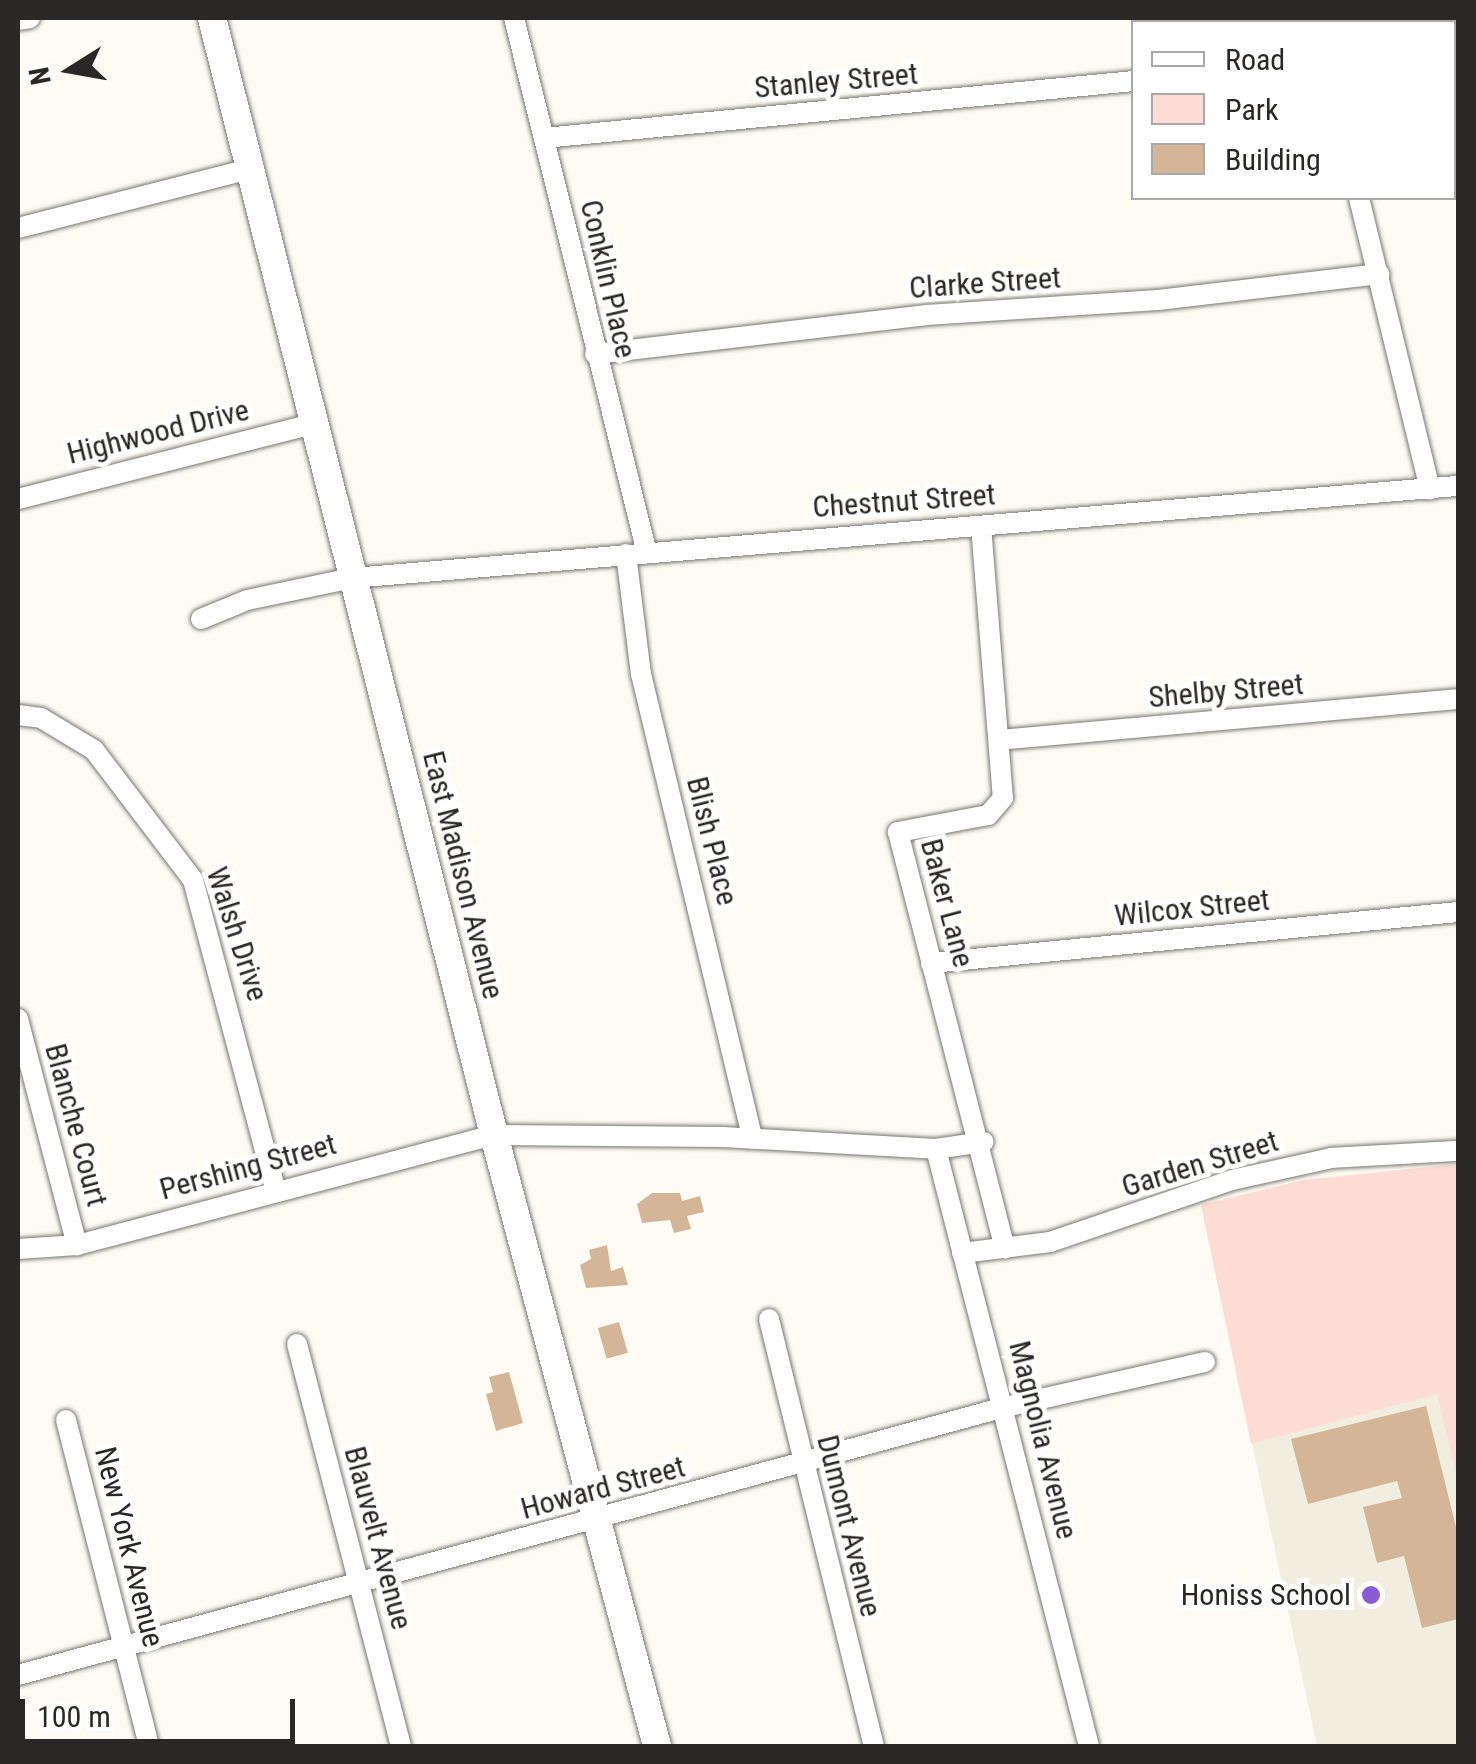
<!DOCTYPE html>
<html>
<head>
<meta charset="utf-8">
<style>
	body { margin:0 }
	#map { position:relative; width:1476px; height:1764px; overflow:hidden; background:#fdfbf4; font-family:"Roboto Condensed",sans-serif }
	div>[style] { position:absolute }
	.built>* { inset:0; background:#f1eee0 }
	.green>* { inset:0; background:#fcdcd4 }
	.building>* { inset:0; background:#d4b598; transform-origin:0 0 }
	.roads { filter:drop-shadow(0 0 2px #787771) drop-shadow(0 0 2px #787771) }
	.street>* { height:20px; margin:-10px; padding:0 10px; transform-origin:10px; border-radius:10px; background:#fff }
	.secondary>* { height:28px; margin:-14px; padding:0 14px; transform-origin:14px; border-radius:14px; background:#fff }
	.dots>* { width:28px; height:28px; translate:-50% -50%; box-sizing:border-box; border:5px solid #fff; border-radius:50% }
	span { translate:-50% -50%; white-space:nowrap; text-align:center; line-height:1.15; -webkit-text-stroke:10px #fff; paint-order:stroke }
	.street-label { font-size:30px; color:#292826 }
	.poi-label { font-size:30px; color:#292826 }
	.right { translate:-100% -50%; text-align:right }
	.frame { position:absolute; inset:0; border:20px solid #292826; pointer-events:none }
	.legend { position:absolute; left:1131px; top:20px; width:325px; height:180px; box-sizing:border-box; background:#fff; border:2px solid #a9a9a8; margin:0; padding:12px 18px; list-style:none; font-size:30px; color:#292826 }
	.legend li { display:flex; align-items:center; gap:20px; height:50px }
	.legend b { width:50px; border:2px solid #a9a9a8 }
	.north { position:absolute; left:20px; top:20px; width:100px; height:100px; -webkit-text-stroke:8px #fff; paint-order:stroke; rotate:259deg; font-size:28px; font-weight:700; line-height:40px; text-align:center; color:#292826 }
	.north::after { content:''; display:block; margin:auto; width:35px; height:45px; background:#292826; clip-path:polygon(50% 0,100% 100%,50% 72%,0 100%) }
	.scale { position:absolute; left:20px; top:1699px; width:275px; height:45px; box-sizing:border-box; border:5px solid #292826; border-top:0; padding-left:12px; font-size:30px; line-height:35px; white-space:nowrap; color:#292826; -webkit-text-stroke:8px #fff; paint-order:stroke }
</style>
</head>
<body>
<div id="map">
	<div class="built">
		<i style="clip-path:polygon(1458px 1164px,1458px 1746px,1317px 1746px,1201px 1205px,1304px 1180px)"></i>
	</div>
	<div class="green">
		<i style="clip-path:polygon(1458px 1164px,1458px 1482px,1437px 1394px,1251px 1444px,1201px 1205px,1304px 1180px)"></i>
	</div>
	<div class="building">
		<i style="clip-path:polygon(652px 1193px,680px 1193px,682px 1201px,700px 1196px,704px 1212px,687px 1216px,691px 1229px,674px 1233px,670px 1220px,642px 1223px,637px 1204px)"></i>
		<i style="clip-path:polygon(607px 1245px,611px 1271px,623px 1267px,628px 1285px,586px 1288px,580px 1265px,591px 1259px,589px 1250px)"></i>
		<i style="left:619px;top:1322px;width:32px;height:22px;rotate:74deg"></i>
		<i style="clip-path:polygon(509px 1372px,523px 1423px,496px 1431px,486px 1394px,493px 1392px,489px 1377px)"></i>
		<i style="clip-path:polygon(1426px 1406px,1458px 1535px,1458px 1619px,1422px 1628px,1404px 1556px,1377px 1563px,1363px 1507px,1402px 1498px,1397px 1481px,1308px 1504px,1291px 1439px)"></i>
	</div>
	<div class="roads">
		<div class="street">
			<i style="left:514px;top:18px;width:551px;rotate:76.04deg"></i>
			<i style="left:1316px;top:18px;width:4px;rotate:76deg"></i>
			<i style="left:18px;top:20px;width:12px;rotate:-9deg"></i>
			<i style="left:544px;top:138px;width:593px;rotate:-5.52deg"></i>
			<i style="left:1359px;top:198px;width:300px;rotate:76.3deg"></i>
			<i style="left:18px;top:228px;width:238px;rotate:-14.3deg"></i>
			<i style="left:595px;top:354px;width:333px;rotate:-6.7deg"></i>
			<i style="left:926px;top:315px;width:232px;rotate:-3.7deg"></i>
			<i style="left:1158px;top:300px;width:223px;rotate:-6.7deg"></i>
			<i style="left:18px;top:499px;width:304px;rotate:-14.3deg"></i>
			<i style="left:981px;top:526px;width:273px;rotate:85.4deg"></i>
			<i style="left:1003px;top:798px;width:23px;rotate:131deg"></i>
			<i style="left:988px;top:815px;width:92px;rotate:169.3deg"></i>
			<i style="left:898px;top:832px;width:430px;rotate:75.6deg"></i>
			<i style="left:626px;top:554px;width:121px;rotate:82.9deg"></i>
			<i style="left:641px;top:674px;width:478px;rotate:76.5deg"></i>
			<i style="left:201px;top:619px;width:50px;rotate:-22.4deg"></i>
			<i style="left:247px;top:600px;width:107px;rotate:-11.8deg"></i>
			<i style="left:352px;top:578px;width:1110px;rotate:-4.76deg"></i>
			<i style="left:18px;top:715px;width:23px;rotate:7deg"></i>
			<i style="left:41px;top:718px;width:62px;rotate:31.1deg"></i>
			<i style="left:94px;top:750px;width:163px;rotate:52.7deg"></i>
			<i style="left:193px;top:880px;width:320px;rotate:75.1deg"></i>
			<i style="left:999px;top:740px;width:461px;rotate:-5.1deg"></i>
			<i style="left:931px;top:963px;width:529px;rotate:-5.53deg"></i>
			<i style="left:18px;top:1019px;width:234px;rotate:75.4deg"></i>
			<i style="left:936px;top:1149px;width:616px;rotate:75.63deg"></i>
			<i style="left:18px;top:1249px;width:59px;rotate:-3.9deg"></i>
			<i style="left:77px;top:1245px;width:431px;rotate:-14.8deg"></i>
			<i style="left:494px;top:1135px;width:229px;rotate:0.5deg"></i>
			<i style="left:723px;top:1137px;width:213px;rotate:3.2deg"></i>
			<i style="left:936px;top:1149px;width:48px;rotate:-8.5deg"></i>
			<i style="left:962px;top:1253px;width:89px;rotate:-7.1deg"></i>
			<i style="left:1050px;top:1242px;width:192px;rotate:-18.8deg"></i>
			<i style="left:1232px;top:1180px;width:101px;rotate:-12.5deg"></i>
			<i style="left:1331px;top:1158px;width:127px;rotate:-3.2deg"></i>
			<i style="left:769px;top:1319px;width:440px;rotate:76.2deg"></i>
			<i style="left:297px;top:1344px;width:415px;rotate:75.5deg"></i>
			<i style="left:66px;top:1420px;width:336px;rotate:75.7deg"></i>
			<i style="left:18px;top:1675px;width:1023px;rotate:-15.19deg"></i>
			<i style="left:1005px;top:1407px;width:205px;rotate:-12.7deg"></i>
		</div>
		<div class="secondary">
			<i style="left:212px;top:18px;width:1152px;rotate:75.83deg"></i>
			<i style="left:494px;top:1135px;width:632px;rotate:75.06deg"></i>
		</div>
	</div>
	<div class="dots">
		<i style="left:1371px;top:1595px;background:#895cd6"></i>
	</div>
	<div class="street-label">
		<span style="left:836px;top:81px;rotate:-5deg">Stanley Street</span>
		<span style="left:608px;top:279px;rotate:77deg">Conklin Place</span>
		<span style="left:985px;top:283px;rotate:-4deg">Clarke Street</span>
		<span style="left:158px;top:432px;rotate:-14deg">Highwood Drive</span>
		<span style="left:904px;top:501px;rotate:-4deg">Chestnut Street</span>
		<span style="left:1226px;top:691px;rotate:-5deg">Shelby Street</span>
		<span style="left:712px;top:841px;rotate:76deg">Blish Place</span>
		<span style="left:463px;top:875px;rotate:76deg">East Madison Avenue</span>
		<span style="left:947px;top:903px;rotate:75deg">Baker Lane</span>
		<span style="left:1192px;top:908px;rotate:-6deg">Wilcox Street</span>
		<span style="left:237px;top:934px;rotate:72deg">Walsh Drive</span>
		<span style="left:76px;top:1125px;rotate:75deg">Blanche Court</span>
		<span style="left:1200px;top:1164px;rotate:-17deg">Garden Street</span>
		<span style="left:248px;top:1167px;rotate:-15deg">Pershing Street</span>
		<span style="left:1043px;top:1440px;rotate:76deg">Magnolia Avenue</span>
		<span style="left:603px;top:1488px;rotate:-15deg">Howard Street</span>
		<span style="left:849px;top:1526px;rotate:76deg">Dumont Avenue</span>
		<span style="left:378px;top:1538px;rotate:75deg">Blauvelt Avenue</span>
		<span style="left:129px;top:1547px;rotate:76deg">New York Avenue</span>
	</div>
	<div class="poi-label">
		<span class="right" style="left:1351px;top:1595px">Honiss School</span>
	</div>
	<div class="frame"></div>
	<ul class="legend">
	<li><b style="height:12px;background:#fff"></b>Road</li>
	<li><b style="height:28px;background:#fcdcd4"></b>Park</li>
	<li><b style="height:28px;background:#d4b598"></b>Building</li>
	</ul>
	<div class="north">N</div>
	<div class="scale">100 m</div>
</div>
</body>
</html>
